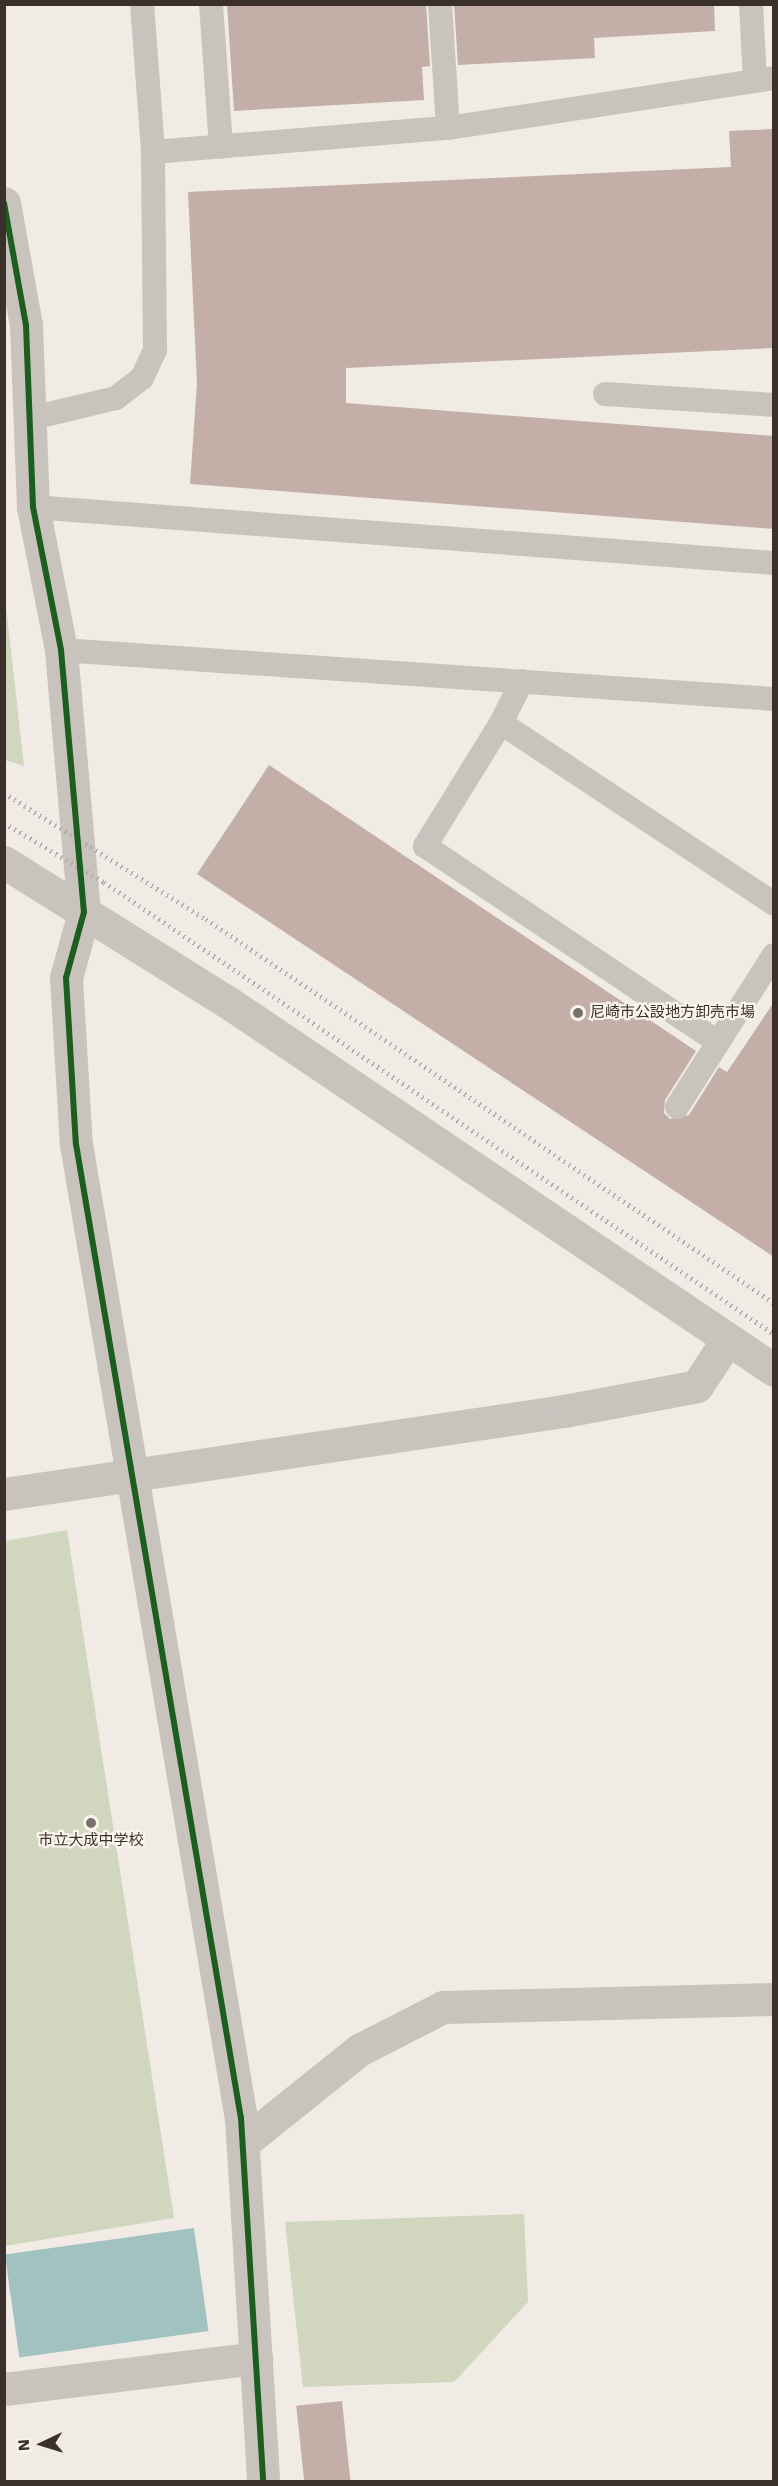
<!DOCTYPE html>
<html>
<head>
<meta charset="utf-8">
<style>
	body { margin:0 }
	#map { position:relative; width:778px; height:2486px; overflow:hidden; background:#f0ebe5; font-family:"Work Sans","Noto Sans JP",sans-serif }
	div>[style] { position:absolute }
	.green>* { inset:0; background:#d1d6bf }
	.water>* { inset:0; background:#a1c2c1; transform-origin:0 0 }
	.building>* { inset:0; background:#c3afa7; transform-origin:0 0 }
	.service>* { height:24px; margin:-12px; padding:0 12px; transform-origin:12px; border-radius:12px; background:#c9c3be }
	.minor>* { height:33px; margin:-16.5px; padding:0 16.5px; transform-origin:16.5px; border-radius:16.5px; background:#c9c3be }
	.tertiary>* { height:33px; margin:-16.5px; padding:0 16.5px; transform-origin:16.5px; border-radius:16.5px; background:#c9c3be }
	.rail>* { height:4.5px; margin-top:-2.25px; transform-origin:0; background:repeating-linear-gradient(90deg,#b1aca8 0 1.5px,transparent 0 6px) }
	.cycleway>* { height:6px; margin:-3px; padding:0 3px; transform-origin:3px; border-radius:3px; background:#1b5e20 }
	.dots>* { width:16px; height:16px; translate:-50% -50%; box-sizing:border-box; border:3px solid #fbf5ee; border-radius:50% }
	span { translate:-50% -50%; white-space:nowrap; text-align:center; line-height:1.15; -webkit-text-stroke:4.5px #fbf5ee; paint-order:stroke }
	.poi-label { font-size:15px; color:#3b302b }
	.left { translate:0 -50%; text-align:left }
	.frame { position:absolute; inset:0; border:6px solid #3b302b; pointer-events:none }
	.north { position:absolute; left:12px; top:2414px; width:60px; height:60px; -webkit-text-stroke:4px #fbf5ee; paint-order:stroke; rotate:266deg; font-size:16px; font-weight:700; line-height:24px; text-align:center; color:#3b302b }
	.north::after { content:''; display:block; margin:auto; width:21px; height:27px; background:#3b302b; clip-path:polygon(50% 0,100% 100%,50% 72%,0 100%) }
</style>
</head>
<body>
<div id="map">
	<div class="green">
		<i style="clip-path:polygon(5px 597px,24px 766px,5px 760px)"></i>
		<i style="clip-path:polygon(67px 1530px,174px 2218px,5px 2246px,5px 1541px)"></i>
		<i style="clip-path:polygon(524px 2214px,528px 2302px,454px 2382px,303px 2387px,285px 2222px)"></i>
	</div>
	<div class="water">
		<i style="left:194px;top:2228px;width:104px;height:191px;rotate:82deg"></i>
	</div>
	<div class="building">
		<i style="clip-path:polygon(227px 4px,426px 4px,430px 66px,422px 67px,424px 100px,234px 111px)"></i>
		<i style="clip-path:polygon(454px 4px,714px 4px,715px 31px,594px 38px,595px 58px,458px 65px)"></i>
		<i style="clip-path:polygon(774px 129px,774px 348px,346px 368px,346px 403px,774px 436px,774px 529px,190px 484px,197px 383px,188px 192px,731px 167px,729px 131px)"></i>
		<i style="clip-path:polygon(269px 765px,696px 1051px,665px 1100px,664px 1113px,670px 1119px,689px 1115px,719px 1067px,727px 1072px,774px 1002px,774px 1257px,197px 874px)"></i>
		<i style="left:342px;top:2401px;width:80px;height:46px;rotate:84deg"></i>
	</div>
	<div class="service">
		<i style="left:142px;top:4px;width:148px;rotate:85.7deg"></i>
		<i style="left:211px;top:4px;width:143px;rotate:86deg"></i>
		<i style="left:440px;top:4px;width:124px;rotate:86.3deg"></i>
		<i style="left:751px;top:4px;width:76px;rotate:87deg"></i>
		<i style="left:605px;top:394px;width:169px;rotate:3.7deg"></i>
		<i style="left:28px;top:419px;width:90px;rotate:-13.4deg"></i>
		<i style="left:116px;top:398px;width:33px;rotate:-38deg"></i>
		<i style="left:142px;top:378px;width:31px;rotate:-65deg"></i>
		<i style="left:155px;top:350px;width:198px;rotate:-90.6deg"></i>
		<i style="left:153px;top:152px;width:296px;rotate:-4.7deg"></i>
		<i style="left:448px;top:128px;width:330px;rotate:-8.7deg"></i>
		<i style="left:33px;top:507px;width:743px;rotate:4.32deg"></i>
		<i style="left:61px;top:650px;width:715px;rotate:3.93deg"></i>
		<i style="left:522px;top:681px;width:47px;rotate:116.6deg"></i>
		<i style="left:501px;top:723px;width:328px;rotate:33.5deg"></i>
		<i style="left:501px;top:723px;width:145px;rotate:121.7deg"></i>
		<i style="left:425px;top:846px;width:353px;rotate:33.8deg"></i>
		<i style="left:677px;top:1107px;width:180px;rotate:-57.5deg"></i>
	</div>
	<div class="minor">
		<i style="left:4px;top:203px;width:124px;rotate:79.8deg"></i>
		<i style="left:26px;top:325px;width:182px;rotate:87.8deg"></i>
		<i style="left:33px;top:507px;width:146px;rotate:78.9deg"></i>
		<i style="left:61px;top:650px;width:263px;rotate:85deg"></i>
		<i style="left:84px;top:912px;width:68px;rotate:105.3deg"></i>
		<i style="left:66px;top:978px;width:166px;rotate:86.6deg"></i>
		<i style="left:76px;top:1144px;width:988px;rotate:80.39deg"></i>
		<i style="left:241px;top:2118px;width:365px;rotate:86.5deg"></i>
		<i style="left:4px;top:1494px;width:566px;rotate:-8.43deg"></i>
		<i style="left:564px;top:1411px;width:135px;rotate:-10.6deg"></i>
		<i style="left:697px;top:1386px;width:55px;rotate:-56.9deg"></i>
		<i style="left:243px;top:2143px;width:149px;rotate:-38.7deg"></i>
		<i style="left:359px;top:2050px;width:94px;rotate:-27.1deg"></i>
		<i style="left:443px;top:2007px;width:331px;rotate:-1.4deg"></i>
		<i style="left:4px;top:2389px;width:254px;rotate:-7deg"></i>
	</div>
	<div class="tertiary">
		<i style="left:4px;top:862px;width:262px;rotate:32.1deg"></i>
		<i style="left:226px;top:1001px;width:661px;rotate:33.95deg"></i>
	</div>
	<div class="rail">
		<i style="left:4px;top:793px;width:238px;rotate:32deg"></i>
		<i style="left:206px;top:919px;width:686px;rotate:34.06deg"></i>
		<i style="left:4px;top:823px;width:116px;rotate:30.5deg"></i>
		<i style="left:104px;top:882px;width:808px;rotate:34deg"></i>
	</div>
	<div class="cycleway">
		<i style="left:4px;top:203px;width:124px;rotate:79.8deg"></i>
		<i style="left:26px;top:325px;width:182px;rotate:87.8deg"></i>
		<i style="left:33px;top:507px;width:146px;rotate:78.9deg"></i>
		<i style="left:61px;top:650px;width:263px;rotate:85deg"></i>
		<i style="left:84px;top:912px;width:68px;rotate:105.3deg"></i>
		<i style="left:66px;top:978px;width:166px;rotate:86.6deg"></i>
		<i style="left:76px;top:1144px;width:988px;rotate:80.39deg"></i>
		<i style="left:241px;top:2118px;width:365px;rotate:86.5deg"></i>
	</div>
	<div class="dots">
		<i style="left:578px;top:1013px;background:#7a716c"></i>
		<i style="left:91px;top:1823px;background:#7a716c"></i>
	</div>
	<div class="poi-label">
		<span class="left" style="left:590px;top:1013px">尼崎市公設地方卸売市場</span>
		<span style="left:91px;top:1841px">市立大成中学校</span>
	</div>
	<div class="frame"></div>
	<div class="north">N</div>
</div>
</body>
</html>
